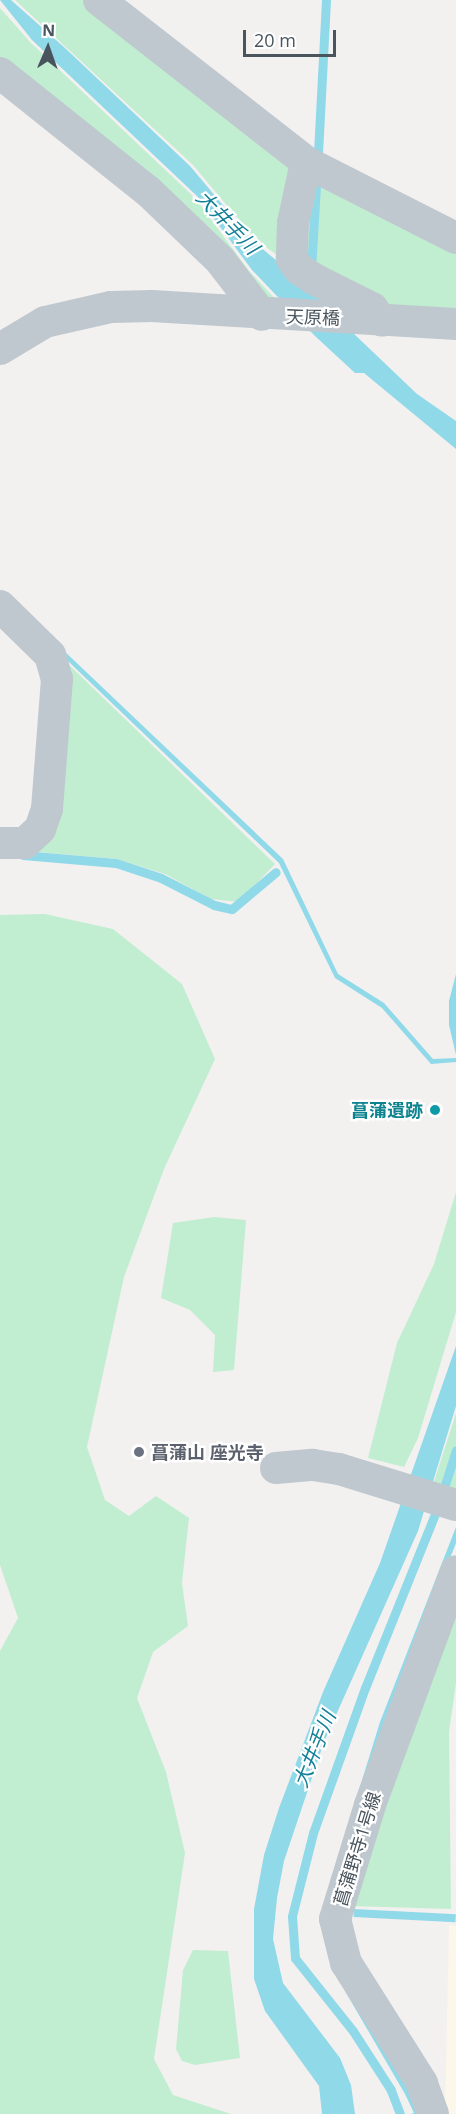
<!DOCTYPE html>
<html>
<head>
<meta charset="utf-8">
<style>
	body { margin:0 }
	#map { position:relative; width:456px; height:2114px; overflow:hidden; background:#f3f0f0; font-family:"Open Sans","Noto Sans JP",sans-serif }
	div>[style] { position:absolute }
	.commercial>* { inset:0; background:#fcf6eb }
	.green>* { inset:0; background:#c1eed1 }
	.water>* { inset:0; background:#90d9e9; transform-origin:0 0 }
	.stream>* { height:9px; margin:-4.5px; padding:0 4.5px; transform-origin:4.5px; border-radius:4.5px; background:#90d9e9 }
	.street>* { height:32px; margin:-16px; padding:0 16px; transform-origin:16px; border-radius:16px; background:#bfc8ce }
	.dots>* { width:16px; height:16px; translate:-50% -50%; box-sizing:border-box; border:3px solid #fff; border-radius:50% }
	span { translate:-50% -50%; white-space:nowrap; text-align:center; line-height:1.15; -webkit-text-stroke:4.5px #fff; paint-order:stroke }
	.street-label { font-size:18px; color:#49545d }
	.culture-label { font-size:18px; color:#0d838f; font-weight:700 }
	.right { translate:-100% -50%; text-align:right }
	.worship-label { font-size:18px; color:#5b616d; font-weight:700 }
	.left { translate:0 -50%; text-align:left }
	.water-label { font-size:20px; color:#138097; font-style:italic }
	.north { position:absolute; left:18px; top:18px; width:60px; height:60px; -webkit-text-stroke:4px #fff; paint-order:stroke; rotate:2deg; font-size:16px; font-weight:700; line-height:24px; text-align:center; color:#49545d }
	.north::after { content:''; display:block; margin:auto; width:21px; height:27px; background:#49545d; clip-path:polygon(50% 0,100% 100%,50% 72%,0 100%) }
	.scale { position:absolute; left:243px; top:30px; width:93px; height:27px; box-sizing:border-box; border:3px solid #49545d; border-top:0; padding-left:8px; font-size:18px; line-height:21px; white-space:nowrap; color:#49545d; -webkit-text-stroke:4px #fff; paint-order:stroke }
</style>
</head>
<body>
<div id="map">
	<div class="commercial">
		<i style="clip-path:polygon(449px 1925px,456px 1926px,456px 2114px,445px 2114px)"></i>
	</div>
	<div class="green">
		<i style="clip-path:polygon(15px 0,87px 0,295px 168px,281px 258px,255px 239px,193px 165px)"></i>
		<i style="clip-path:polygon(0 8px,30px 42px,196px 199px,249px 271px,282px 306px,270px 306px,0 62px)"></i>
		<i style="clip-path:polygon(316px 181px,456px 248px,456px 312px,399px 309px,334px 278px,299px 251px)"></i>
		<i style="clip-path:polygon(64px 660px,275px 864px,239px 902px,211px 899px,165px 874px,117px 859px,27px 851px)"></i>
		<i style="clip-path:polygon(45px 914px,113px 929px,182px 984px,215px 1059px,164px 1169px,124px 1277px,87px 1447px,105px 1500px,129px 1516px,156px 1496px,189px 1518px,182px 1583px,188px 1626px,153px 1652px,137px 1698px,166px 1772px,185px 1853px,154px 2059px,173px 2095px,231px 2114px,0 2114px,0 1651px,18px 1618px,0 1565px,0 915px)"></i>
		<i style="clip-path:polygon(456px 1192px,456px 1312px,418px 1438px,404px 1467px,368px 1458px,397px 1343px,434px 1264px)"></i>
		<i style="clip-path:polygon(214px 1217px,246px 1220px,234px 1370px,213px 1372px,215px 1335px,190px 1310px,161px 1298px,173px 1223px)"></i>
		<i style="clip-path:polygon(456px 1413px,456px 1497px,431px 1491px)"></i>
		<i style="clip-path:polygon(456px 1603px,456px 1683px,449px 1732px,451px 1909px,350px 1906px)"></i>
		<i style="clip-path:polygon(193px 1950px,228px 1951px,240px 2058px,195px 2065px,182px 2061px,176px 2049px,183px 1970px)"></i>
	</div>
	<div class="water">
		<i style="clip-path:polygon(0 0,11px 0,65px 48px,190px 166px,253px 241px,325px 301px,330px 311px,417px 394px,456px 421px,456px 449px,364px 373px,355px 373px,315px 336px,252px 270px,198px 197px,32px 40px)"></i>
		<i style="clip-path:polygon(0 590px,283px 859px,338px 974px,384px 1003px,433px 1059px,456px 1058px,456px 1062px,431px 1064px,382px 1008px,335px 978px,279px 863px,0 596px)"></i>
		<i style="clip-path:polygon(456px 974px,456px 1055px,449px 1025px,449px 1001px)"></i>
		<i style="clip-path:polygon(456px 1346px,456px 1406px,418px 1531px,324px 1742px,284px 1861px,277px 1898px,273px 1939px,283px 1983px,340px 2058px,351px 2085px,355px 2114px,322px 2114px,319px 2086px,265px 2011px,254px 1979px,254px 1909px,264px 1855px,279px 1808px,323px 1692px,380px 1563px)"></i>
		<i style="clip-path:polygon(456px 1527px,456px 1543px,412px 1655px,331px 1897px,421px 2114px,411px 2114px,414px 2113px,405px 2094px,331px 1967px,320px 1916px,380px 1722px)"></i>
		<i style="left:354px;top:1909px;width:102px;height:8px;rotate:3deg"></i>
	</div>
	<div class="stream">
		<i style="left:318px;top:153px;width:153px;rotate:-87deg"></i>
		<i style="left:311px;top:270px;width:84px;rotate:-86.6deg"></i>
		<i style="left:23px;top:855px;width:93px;rotate:4.9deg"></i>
		<i style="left:116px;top:863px;width:47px;rotate:18.4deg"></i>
		<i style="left:161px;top:878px;width:59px;rotate:27deg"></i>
		<i style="left:214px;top:905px;width:18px;rotate:13deg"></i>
		<i style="left:232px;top:909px;width:57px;rotate:-40.1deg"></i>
		<i style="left:442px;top:1494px;width:46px;rotate:-72.3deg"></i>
		<i style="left:400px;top:2114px;width:26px;rotate:-111deg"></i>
		<i style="left:391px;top:2090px;width:70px;rotate:-122.8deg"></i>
		<i style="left:353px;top:2031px;width:93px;rotate:-128.5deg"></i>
		<i style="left:295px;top:1958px;width:42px;rotate:-94.1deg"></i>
		<i style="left:292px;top:1916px;width:86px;rotate:-75.8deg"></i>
		<i style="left:313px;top:1833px;width:154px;rotate:-70.3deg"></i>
		<i style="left:365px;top:1688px;width:193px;rotate:-68.1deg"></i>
	</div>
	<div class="street">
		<i style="left:99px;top:0;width:263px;rotate:38deg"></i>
		<i style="left:306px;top:162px;width:168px;rotate:26.9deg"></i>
		<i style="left:0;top:73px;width:189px;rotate:38.6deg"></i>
		<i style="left:148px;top:191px;width:100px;rotate:43.8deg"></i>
		<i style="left:220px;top:260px;width:69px;rotate:52.6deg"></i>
		<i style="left:306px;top:162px;width:62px;rotate:102deg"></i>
		<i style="left:293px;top:223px;width:36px;rotate:92deg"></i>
		<i style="left:292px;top:259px;width:12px;rotate:55deg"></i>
		<i style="left:299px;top:269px;width:18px;rotate:34deg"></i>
		<i style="left:314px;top:279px;width:65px;rotate:26.6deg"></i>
		<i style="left:372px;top:308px;width:16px;rotate:52deg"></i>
		<i style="left:0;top:349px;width:52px;rotate:-31deg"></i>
		<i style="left:45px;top:322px;width:68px;rotate:-12.8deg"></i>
		<i style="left:111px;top:307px;width:41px;rotate:-1.4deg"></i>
		<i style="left:152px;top:306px;width:305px;rotate:3.4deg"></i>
		<i style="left:0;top:606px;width:70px;rotate:44.4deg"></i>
		<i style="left:50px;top:655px;width:25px;rotate:74deg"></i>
		<i style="left:57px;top:679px;width:130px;rotate:94.4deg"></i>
		<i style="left:47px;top:809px;width:21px;rotate:109deg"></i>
		<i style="left:40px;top:829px;width:21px;rotate:137deg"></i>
		<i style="left:25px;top:843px;width:25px;rotate:180deg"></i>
		<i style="left:276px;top:1468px;width:37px;rotate:-5deg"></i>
		<i style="left:313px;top:1465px;width:26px;rotate:9deg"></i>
		<i style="left:339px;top:1469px;width:122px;rotate:17.1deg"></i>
		<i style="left:433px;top:2114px;width:33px;rotate:-110deg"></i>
		<i style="left:422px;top:2083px;width:142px;rotate:-122.3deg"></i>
		<i style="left:346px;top:1963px;width:45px;rotate:-104deg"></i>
		<i style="left:335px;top:1919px;width:119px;rotate:-72.9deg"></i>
		<i style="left:370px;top:1805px;width:249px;rotate:-69.8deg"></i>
	</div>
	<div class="dots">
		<i style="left:435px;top:1110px;background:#0f9aa8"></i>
		<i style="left:139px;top:1452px;background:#6b7280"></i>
	</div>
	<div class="street-label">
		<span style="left:313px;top:317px;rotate:2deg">天原橋</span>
		<span style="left:357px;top:1849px;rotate:-73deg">菖蒲野寺1号線</span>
	</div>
	<div class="culture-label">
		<span class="right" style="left:423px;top:1110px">菖蒲遺跡</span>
	</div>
	<div class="worship-label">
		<span class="left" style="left:151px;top:1452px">菖蒲山 座光寺</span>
	</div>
	<div class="water-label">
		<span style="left:228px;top:222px;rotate:46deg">大井手川</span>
		<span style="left:314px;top:1749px;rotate:-68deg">大井手川</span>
	</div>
	<div class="north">N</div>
	<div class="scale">20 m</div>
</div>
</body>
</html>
